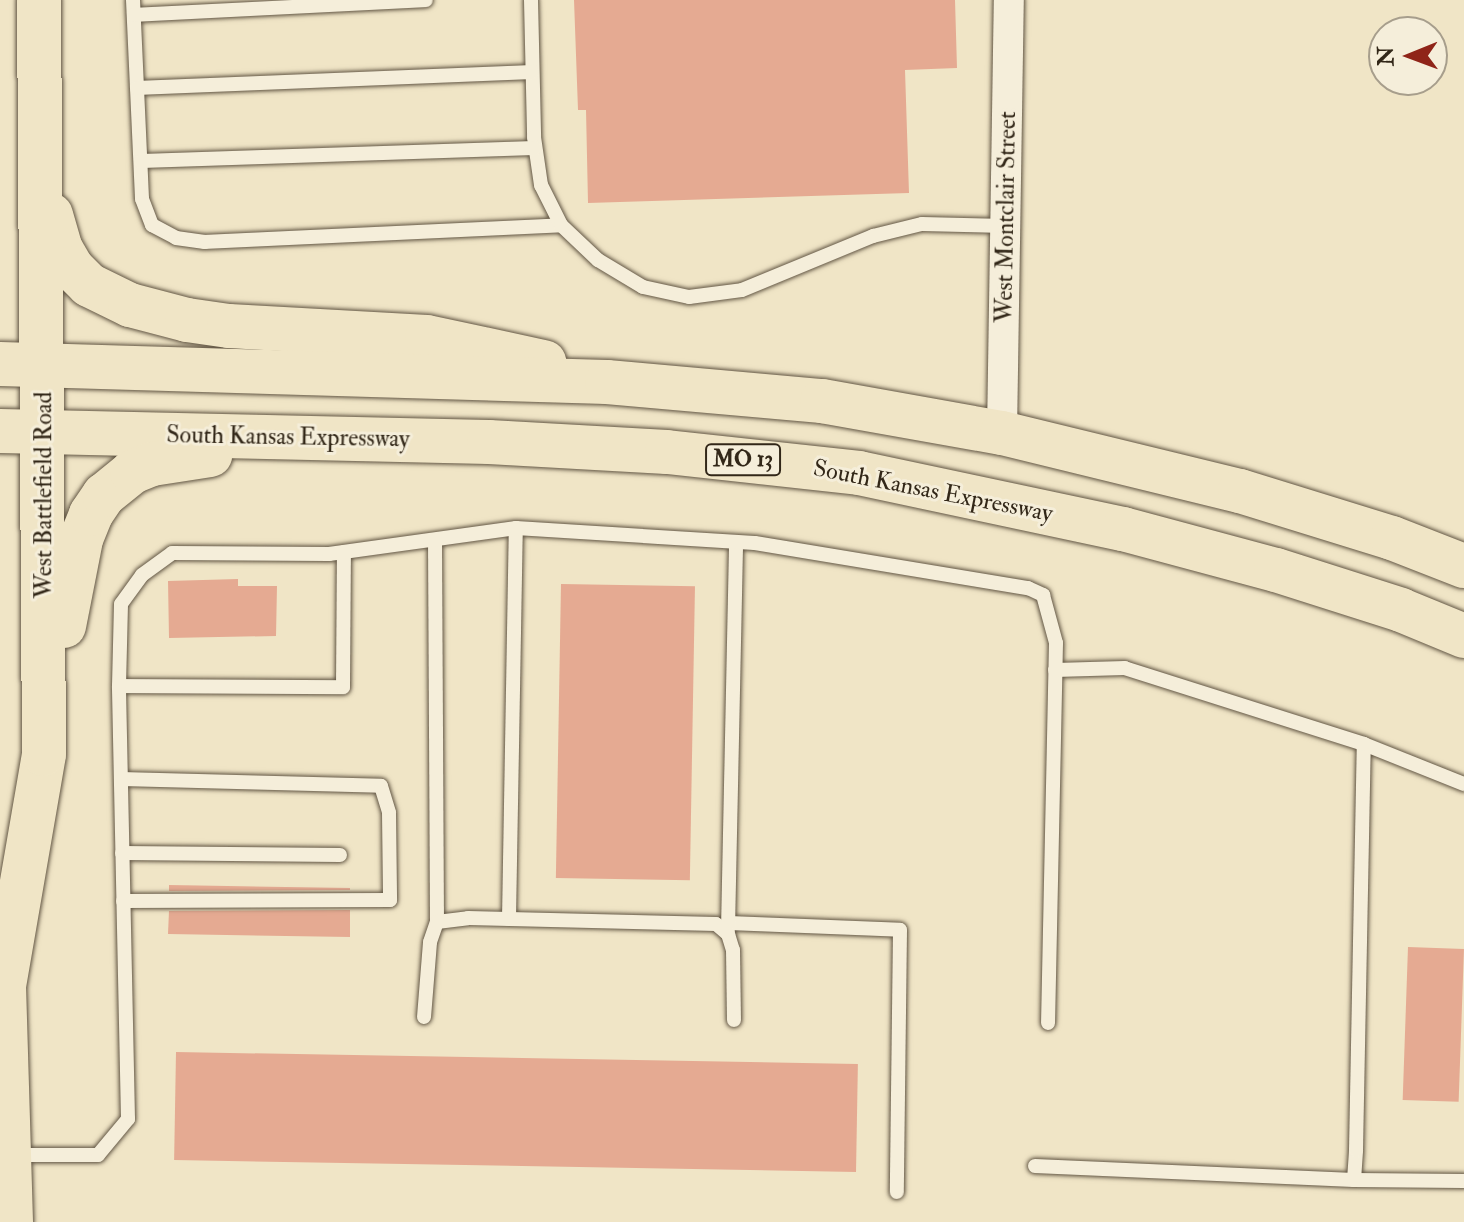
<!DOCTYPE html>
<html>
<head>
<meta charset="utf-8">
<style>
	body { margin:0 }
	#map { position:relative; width:1464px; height:1222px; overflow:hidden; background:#f0e5c6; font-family:"IM FELL Double Pica",serif }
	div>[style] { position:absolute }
	.building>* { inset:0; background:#e5aa92; transform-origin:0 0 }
	.roads { filter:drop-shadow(0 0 2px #625644) drop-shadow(0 0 2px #625644) }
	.lane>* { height:14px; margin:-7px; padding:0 7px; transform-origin:7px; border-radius:7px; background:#f5eeda }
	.street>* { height:30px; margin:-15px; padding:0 15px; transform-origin:15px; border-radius:15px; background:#f5eeda }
	.primary>* { height:44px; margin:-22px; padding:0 22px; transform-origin:22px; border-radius:22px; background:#f0e5c6 }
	span { translate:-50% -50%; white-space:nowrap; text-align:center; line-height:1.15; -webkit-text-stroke:6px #f5eeda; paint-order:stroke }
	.shield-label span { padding:2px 6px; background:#f5eeda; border:2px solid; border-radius:6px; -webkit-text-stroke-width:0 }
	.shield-label { font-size:22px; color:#322718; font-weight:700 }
	.street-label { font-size:24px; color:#322718 }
	.north { position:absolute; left:1368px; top:16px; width:80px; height:80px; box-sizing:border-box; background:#f5eeda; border:2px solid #a79e8c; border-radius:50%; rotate:269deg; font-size:22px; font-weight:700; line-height:32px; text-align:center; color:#322718 }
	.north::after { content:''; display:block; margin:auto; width:28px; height:36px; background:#8f2418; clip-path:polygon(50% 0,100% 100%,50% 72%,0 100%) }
</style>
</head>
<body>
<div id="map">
	<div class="building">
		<i style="clip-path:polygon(574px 0,955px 0,957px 68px,905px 70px,909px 193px,588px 203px,586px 110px,578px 110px)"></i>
		<i style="clip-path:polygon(238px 579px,238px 586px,277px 586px,276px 636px,169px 638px,168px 581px)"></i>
		<i style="left:561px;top:584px;width:134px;height:294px;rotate:1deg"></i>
		<i style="clip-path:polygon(169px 885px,350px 888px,350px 890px,169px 891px)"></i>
		<i style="clip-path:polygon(350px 910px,350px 937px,168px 934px,169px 911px)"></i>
		<i style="left:1408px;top:947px;width:56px;height:153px;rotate:2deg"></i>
		<i style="left:176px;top:1052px;width:682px;height:108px;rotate:1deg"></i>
	</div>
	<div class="roads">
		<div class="lane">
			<i style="left:133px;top:0;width:199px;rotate:87.4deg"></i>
			<i style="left:142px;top:199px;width:28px;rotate:69deg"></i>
			<i style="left:152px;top:225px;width:27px;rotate:28deg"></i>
			<i style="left:176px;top:238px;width:29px;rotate:8deg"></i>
			<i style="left:205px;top:242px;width:356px;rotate:-2.7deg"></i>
			<i style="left:531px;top:0;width:137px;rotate:88.7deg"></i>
			<i style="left:534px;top:137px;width:49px;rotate:81.7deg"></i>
			<i style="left:541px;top:185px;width:45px;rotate:63.4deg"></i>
			<i style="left:561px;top:225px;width:51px;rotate:43.4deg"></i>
			<i style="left:598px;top:260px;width:52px;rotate:31deg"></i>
			<i style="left:643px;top:287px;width:47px;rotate:12.3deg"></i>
			<i style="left:689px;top:297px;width:53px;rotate:-7.5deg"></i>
			<i style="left:742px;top:290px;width:142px;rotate:-22.4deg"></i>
			<i style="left:873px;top:236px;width:50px;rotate:-13.8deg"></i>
			<i style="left:922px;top:224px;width:84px;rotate:1.4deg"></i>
			<i style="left:134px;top:15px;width:292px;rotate:-2.9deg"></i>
			<i style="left:137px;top:88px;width:395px;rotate:-2.3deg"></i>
			<i style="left:141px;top:161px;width:394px;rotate:-1.9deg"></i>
			<i style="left:435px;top:540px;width:382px;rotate:89.7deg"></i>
			<i style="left:119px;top:686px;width:224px;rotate:0.3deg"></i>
			<i style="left:343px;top:687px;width:135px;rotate:-89.6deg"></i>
			<i style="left:1364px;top:744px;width:108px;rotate:21.8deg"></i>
			<i style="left:121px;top:779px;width:260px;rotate:1.5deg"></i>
			<i style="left:381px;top:786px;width:28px;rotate:73deg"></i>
			<i style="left:389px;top:813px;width:87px;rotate:89.3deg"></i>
			<i style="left:390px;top:900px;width:267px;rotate:179.8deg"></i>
			<i style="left:122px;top:853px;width:218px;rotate:0.5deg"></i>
			<i style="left:509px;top:919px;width:391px;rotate:-89deg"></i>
			<i style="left:729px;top:923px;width:171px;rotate:2.3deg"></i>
			<i style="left:900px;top:930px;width:262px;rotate:90.7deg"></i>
			<i style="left:728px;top:929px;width:387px;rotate:-88.8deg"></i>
			<i style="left:424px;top:1017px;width:75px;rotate:-85.4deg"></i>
			<i style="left:430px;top:942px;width:21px;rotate:-71deg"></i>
			<i style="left:437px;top:922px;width:31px;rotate:-7deg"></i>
			<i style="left:468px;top:918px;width:248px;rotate:1.4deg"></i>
			<i style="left:716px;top:924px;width:16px;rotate:40deg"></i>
			<i style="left:728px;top:934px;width:17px;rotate:73deg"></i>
			<i style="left:733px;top:950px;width:70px;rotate:89.2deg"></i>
			<i style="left:13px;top:1155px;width:85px"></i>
			<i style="left:98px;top:1155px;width:47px;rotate:-50.2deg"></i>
			<i style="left:128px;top:1119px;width:433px;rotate:-91.2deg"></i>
			<i style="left:119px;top:686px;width:82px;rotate:-88.6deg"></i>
			<i style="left:121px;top:604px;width:36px;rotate:-54deg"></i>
			<i style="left:142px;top:575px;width:37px;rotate:-36deg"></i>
			<i style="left:172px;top:553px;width:157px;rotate:0.4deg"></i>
			<i style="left:329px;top:554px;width:189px;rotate:-7.9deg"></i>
			<i style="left:516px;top:528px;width:239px;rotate:3.6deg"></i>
			<i style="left:755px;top:543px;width:277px;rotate:9.4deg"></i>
			<i style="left:1028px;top:588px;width:17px;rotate:25deg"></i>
			<i style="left:1043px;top:595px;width:50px;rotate:74.8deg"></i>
			<i style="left:1056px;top:643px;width:380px;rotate:91.2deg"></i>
			<i style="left:1035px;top:1166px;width:319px;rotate:2.5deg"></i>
			<i style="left:1354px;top:1180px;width:30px;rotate:-86deg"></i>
			<i style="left:1356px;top:1150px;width:406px;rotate:-88.9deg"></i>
			<i style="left:1364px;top:744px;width:251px;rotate:-162.4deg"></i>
			<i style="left:1125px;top:668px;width:70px;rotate:178.4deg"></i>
			<i style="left:1354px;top:1180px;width:110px;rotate:0.5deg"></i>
		</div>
		<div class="street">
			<i style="left:1002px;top:433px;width:433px;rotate:-89.1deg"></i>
		</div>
		<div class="primary">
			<i style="left:51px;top:215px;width:35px;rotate:74deg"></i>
			<i style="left:61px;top:249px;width:22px;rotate:60deg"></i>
			<i style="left:72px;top:268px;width:24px;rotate:45deg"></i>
			<i style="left:89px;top:285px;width:46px;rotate:26deg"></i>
			<i style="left:130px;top:305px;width:59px;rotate:14.7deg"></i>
			<i style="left:187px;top:320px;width:42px;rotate:8.1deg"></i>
			<i style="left:229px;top:326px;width:198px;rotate:3.2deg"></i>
			<i style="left:427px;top:337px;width:120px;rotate:12.1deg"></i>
			<i style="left:0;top:364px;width:607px;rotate:1.7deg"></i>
			<i style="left:607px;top:382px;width:216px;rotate:5.1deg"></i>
			<i style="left:822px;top:401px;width:183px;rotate:10.1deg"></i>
			<i style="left:1002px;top:433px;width:245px;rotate:13.7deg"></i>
			<i style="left:1240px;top:491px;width:159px;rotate:17.2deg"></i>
			<i style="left:1392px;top:538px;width:77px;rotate:21.3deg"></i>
			<i style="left:0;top:431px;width:489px;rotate:1.3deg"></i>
			<i style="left:489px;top:442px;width:178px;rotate:3.2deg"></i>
			<i style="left:667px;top:452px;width:193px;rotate:6.2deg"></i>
			<i style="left:859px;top:473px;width:270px;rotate:12deg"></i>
			<i style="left:1123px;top:529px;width:158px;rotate:15deg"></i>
			<i style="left:1276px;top:570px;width:131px;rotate:17.7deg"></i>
			<i style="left:1401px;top:610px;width:68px;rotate:22.4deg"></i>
			<i style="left:64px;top:626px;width:89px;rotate:-78.9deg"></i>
			<i style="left:81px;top:539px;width:27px;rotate:-68deg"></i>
			<i style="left:91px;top:514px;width:23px;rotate:-56deg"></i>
			<i style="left:104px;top:495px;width:36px;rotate:-39deg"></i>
			<i style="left:132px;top:472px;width:22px;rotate:-22deg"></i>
			<i style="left:152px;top:464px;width:59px;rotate:-8.8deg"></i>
			<i style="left:0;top:963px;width:23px;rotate:80deg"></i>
			<i style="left:4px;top:986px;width:236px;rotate:88.3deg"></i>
			<i style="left:4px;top:986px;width:235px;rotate:-80.2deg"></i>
			<i style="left:44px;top:754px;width:754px;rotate:-90.38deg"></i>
		</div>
	</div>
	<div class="shield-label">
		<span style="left:743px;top:460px">MO 13</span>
	</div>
	<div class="street-label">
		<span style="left:1006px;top:217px;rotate:-89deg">West Montclair Street</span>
		<span style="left:288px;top:437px;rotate:1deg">South Kansas Expressway</span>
		<span style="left:933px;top:491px;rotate:11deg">South Kansas Expressway</span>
		<span style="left:44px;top:495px;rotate:-90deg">West Battlefield Road</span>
	</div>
	<div class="north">N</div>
</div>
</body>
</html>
